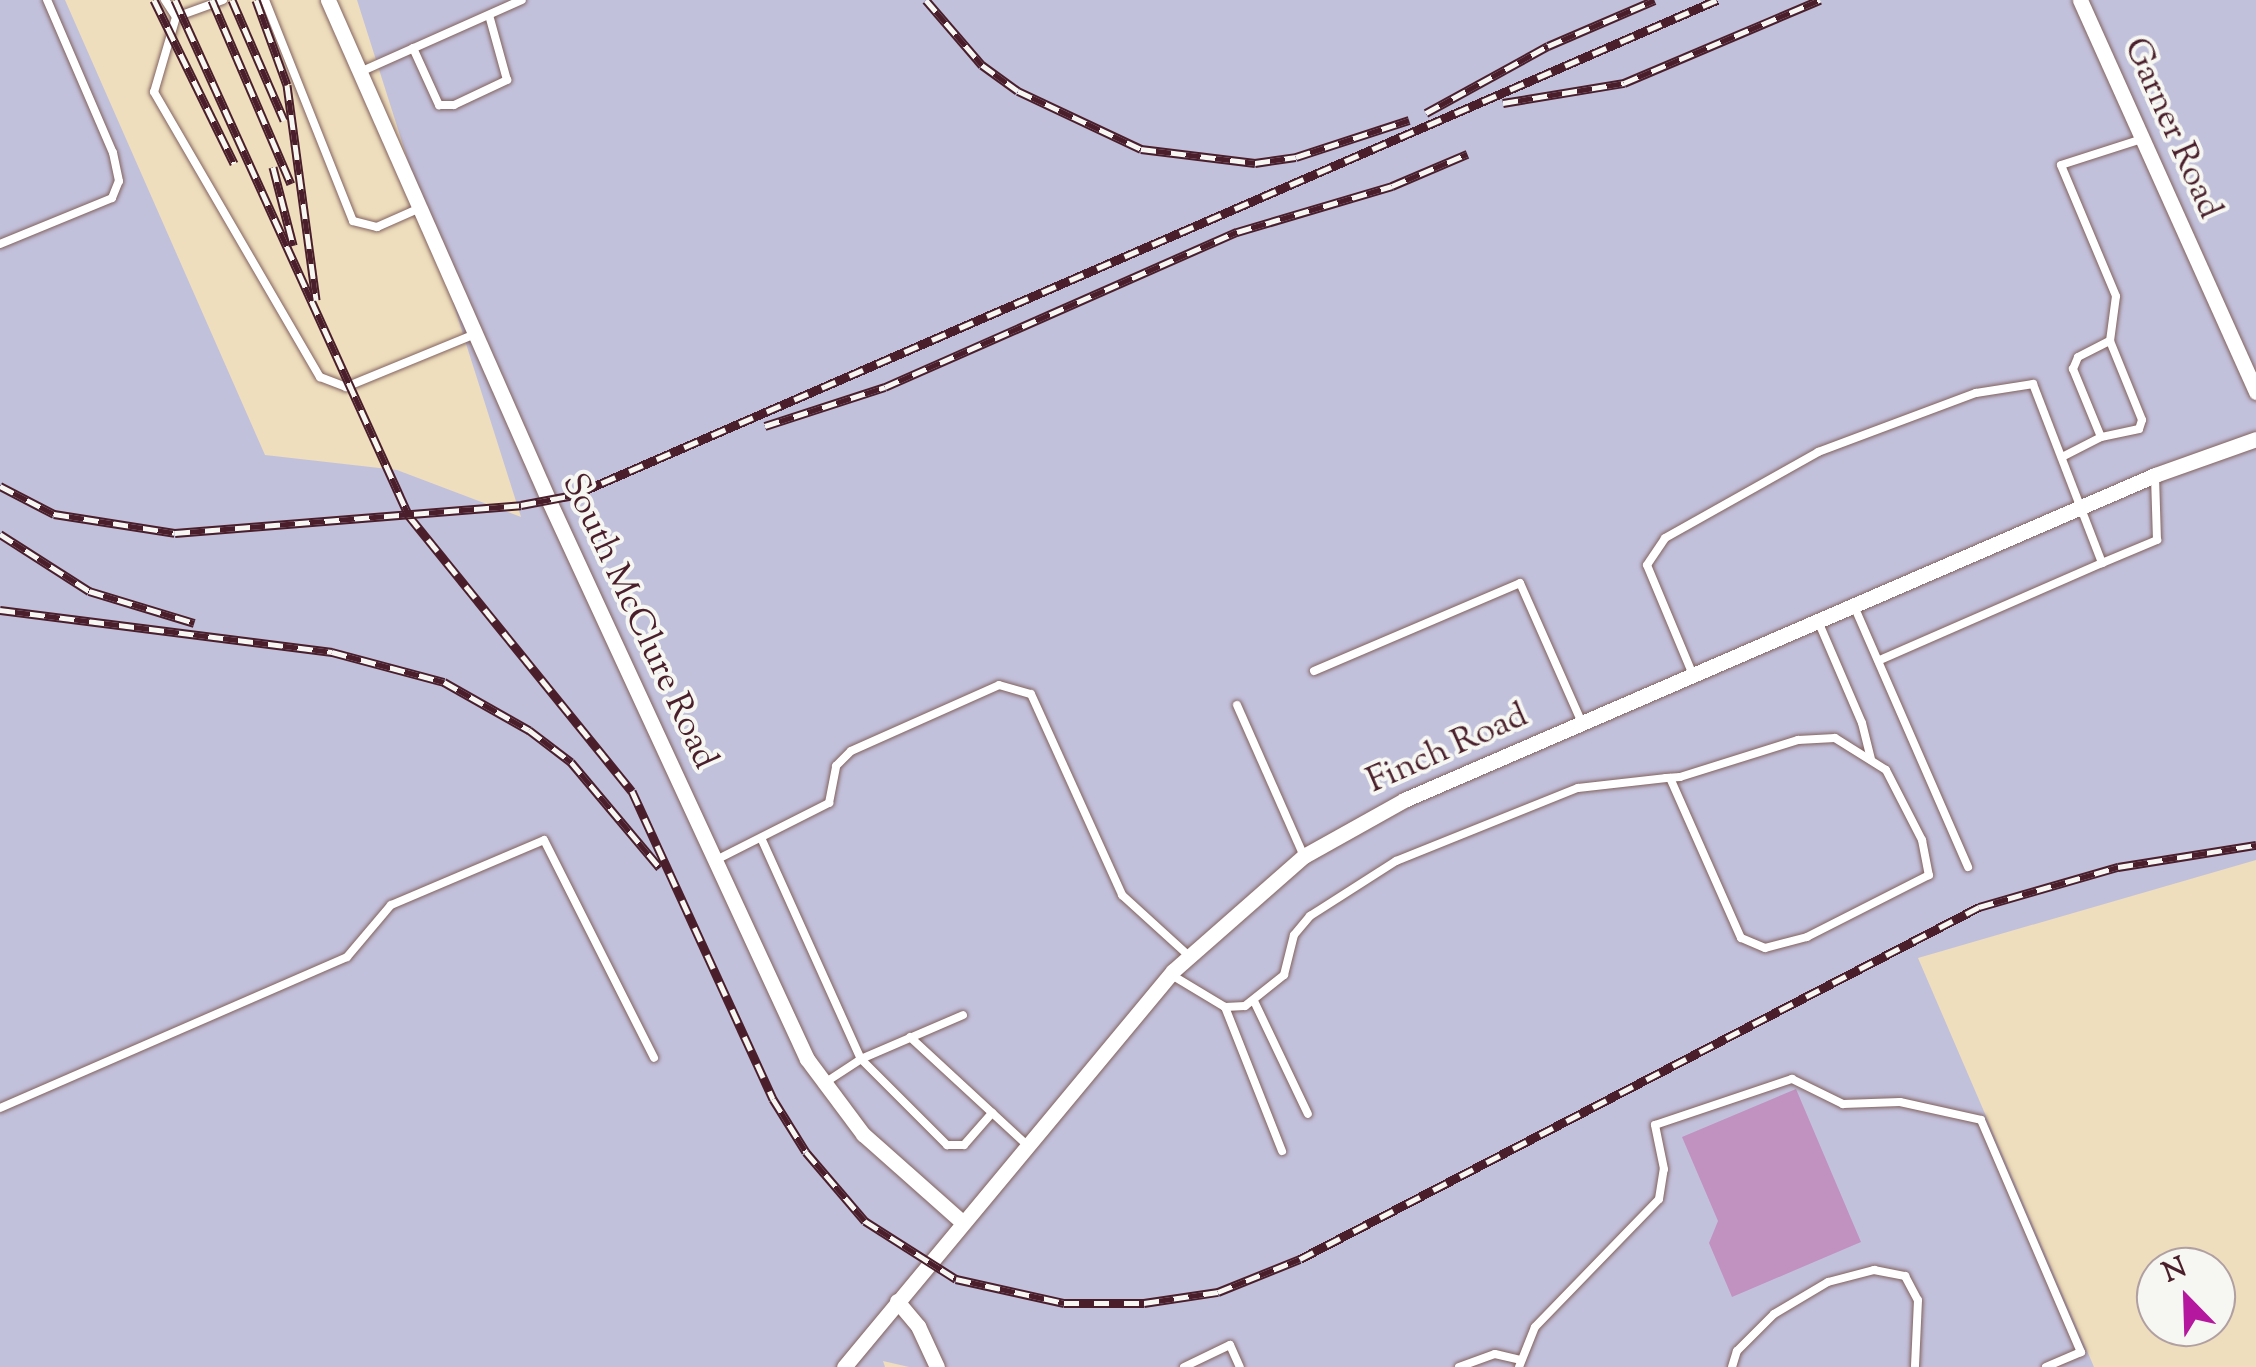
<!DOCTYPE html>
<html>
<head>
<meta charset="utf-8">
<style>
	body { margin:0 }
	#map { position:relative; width:2256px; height:1367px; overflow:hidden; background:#eedebd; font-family:"Sorts Mill Goudy",serif }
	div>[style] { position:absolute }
	.industrial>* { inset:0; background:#c2c1dc }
	.building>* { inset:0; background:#c192c0 }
	.roads { filter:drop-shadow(0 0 2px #83625e) drop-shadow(0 0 2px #83625e) }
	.lane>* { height:8px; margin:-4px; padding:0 4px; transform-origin:4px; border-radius:4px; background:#fff }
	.street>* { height:15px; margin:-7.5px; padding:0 7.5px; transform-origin:7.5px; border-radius:7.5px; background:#fff }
	.rail>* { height:9px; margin-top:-4.5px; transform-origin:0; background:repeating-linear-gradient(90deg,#f6f6f2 0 15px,#4a1f2b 0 30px); box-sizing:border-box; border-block:2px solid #4a1f2b }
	span { translate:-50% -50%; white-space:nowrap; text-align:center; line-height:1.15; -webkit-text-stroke:8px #f6f6f2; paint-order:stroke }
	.street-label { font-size:35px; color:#4a1f2b }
	.north { position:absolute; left:2136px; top:1247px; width:100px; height:100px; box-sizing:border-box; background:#f6f6f2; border:2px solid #b1a0a2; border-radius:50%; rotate:337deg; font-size:28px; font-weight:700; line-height:40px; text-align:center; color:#4a1f2b }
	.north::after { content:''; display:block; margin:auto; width:35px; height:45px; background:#b5179e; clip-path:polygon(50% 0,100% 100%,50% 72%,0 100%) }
</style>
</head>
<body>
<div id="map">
	<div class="industrial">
		<i style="clip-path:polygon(0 0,65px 0,265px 455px,397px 470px,521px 517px,357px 0,2256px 0,2256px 860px,1918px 958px,2094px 1367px,909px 1367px,883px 1361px,885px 1367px,0 1367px)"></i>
	</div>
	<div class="building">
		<i style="clip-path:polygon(1796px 1089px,1861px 1242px,1732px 1297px,1709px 1243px,1718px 1221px,1682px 1137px)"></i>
	</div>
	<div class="roads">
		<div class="lane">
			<i style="left:165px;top:0;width:20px;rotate:57deg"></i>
			<i style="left:176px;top:17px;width:50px;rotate:-19.9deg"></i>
			<i style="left:265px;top:0;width:238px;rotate:68.3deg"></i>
			<i style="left:353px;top:221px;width:25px;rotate:14deg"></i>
			<i style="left:377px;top:227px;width:47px;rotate:-23.8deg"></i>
			<i style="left:176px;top:17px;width:78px;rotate:106.3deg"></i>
			<i style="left:154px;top:92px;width:330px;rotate:59.8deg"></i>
			<i style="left:320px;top:377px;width:28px;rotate:21deg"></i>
			<i style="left:346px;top:387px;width:139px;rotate:-22.3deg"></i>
			<i style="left:413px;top:48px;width:63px;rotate:65.5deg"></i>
			<i style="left:439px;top:105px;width:15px"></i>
			<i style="left:454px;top:105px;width:59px;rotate:-25.3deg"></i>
			<i style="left:507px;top:80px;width:67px;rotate:-105.5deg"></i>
			<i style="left:360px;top:72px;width:177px;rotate:-24deg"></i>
			<i style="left:0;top:244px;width:121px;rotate:-22.3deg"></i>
			<i style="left:112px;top:198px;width:18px;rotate:-68deg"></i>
			<i style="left:119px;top:181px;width:29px;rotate:-102deg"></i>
			<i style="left:113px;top:153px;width:167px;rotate:-113.3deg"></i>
			<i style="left:2110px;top:341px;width:45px;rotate:-82.4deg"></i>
			<i style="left:2116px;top:296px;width:142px;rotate:-112.8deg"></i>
			<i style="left:2061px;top:165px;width:85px;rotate:-17.8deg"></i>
			<i style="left:2062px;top:457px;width:44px;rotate:-27.1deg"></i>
			<i style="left:2101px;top:437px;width:74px;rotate:-112.4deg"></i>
			<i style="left:2073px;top:369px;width:13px;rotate:-67deg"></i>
			<i style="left:2078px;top:357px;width:36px;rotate:-27deg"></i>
			<i style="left:2110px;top:341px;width:85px;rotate:67.9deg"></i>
			<i style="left:2142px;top:420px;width:9px;rotate:108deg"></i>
			<i style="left:2139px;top:429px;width:39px;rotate:168deg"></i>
			<i style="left:2102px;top:563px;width:60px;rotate:-22.7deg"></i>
			<i style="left:2157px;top:540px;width:65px;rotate:-91.8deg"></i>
			<i style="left:1854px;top:606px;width:285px;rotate:66.4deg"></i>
			<i style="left:1818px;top:621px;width:111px;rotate:66.7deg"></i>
			<i style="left:1862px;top:723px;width:38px;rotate:76deg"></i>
			<i style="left:1314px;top:671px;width:224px;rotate:-23.1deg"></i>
			<i style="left:1520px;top:583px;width:153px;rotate:66.1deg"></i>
			<i style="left:1693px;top:675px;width:119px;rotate:-112.7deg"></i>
			<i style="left:1647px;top:565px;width:32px;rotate:-56deg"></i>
			<i style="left:1665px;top:538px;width:176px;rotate:-29.3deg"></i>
			<i style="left:1818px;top:452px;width:169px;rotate:-20.5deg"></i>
			<i style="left:1976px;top:393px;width:58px;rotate:-9deg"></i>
			<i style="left:2033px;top:384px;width:192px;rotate:68.9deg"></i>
			<i style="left:2102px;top:563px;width:244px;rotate:156.4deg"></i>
			<i style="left:1237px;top:705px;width:165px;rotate:66.1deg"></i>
			<i style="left:762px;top:840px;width:240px;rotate:65.7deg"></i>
			<i style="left:861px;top:1059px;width:122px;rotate:45deg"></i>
			<i style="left:947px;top:1145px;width:17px"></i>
			<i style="left:964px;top:1145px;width:43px;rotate:-48.8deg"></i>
			<i style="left:716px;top:860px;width:127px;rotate:-26.8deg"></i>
			<i style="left:829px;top:803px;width:38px;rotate:-79deg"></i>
			<i style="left:836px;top:766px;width:21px;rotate:-45deg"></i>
			<i style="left:851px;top:751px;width:162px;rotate:-24deg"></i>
			<i style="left:999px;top:685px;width:33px;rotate:16deg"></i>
			<i style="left:1031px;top:694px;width:221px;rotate:65.6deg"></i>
			<i style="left:1122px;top:895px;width:89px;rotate:42.3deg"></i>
			<i style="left:1170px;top:974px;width:64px;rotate:31deg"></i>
			<i style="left:1225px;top:1007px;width:20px;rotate:-3deg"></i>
			<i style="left:1245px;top:1006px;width:50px;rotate:-38.5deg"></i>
			<i style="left:1284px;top:975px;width:41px;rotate:-76deg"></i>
			<i style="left:1294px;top:935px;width:25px;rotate:-50deg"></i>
			<i style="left:1310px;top:916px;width:102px;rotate:-32.6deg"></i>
			<i style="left:1396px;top:861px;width:196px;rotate:-21.9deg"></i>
			<i style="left:1578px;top:788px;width:89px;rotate:-6.5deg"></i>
			<i style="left:1666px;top:778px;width:14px;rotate:-4deg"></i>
			<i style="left:1680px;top:777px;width:124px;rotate:-17.4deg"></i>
			<i style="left:1798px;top:740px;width:37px;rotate:-3deg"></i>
			<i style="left:1835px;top:738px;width:60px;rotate:32.1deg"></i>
			<i style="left:1886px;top:770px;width:79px;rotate:62.8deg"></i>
			<i style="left:1922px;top:840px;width:36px;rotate:79deg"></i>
			<i style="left:1929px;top:875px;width:137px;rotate:153.1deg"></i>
			<i style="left:1807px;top:937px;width:43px;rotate:165.3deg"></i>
			<i style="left:1765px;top:948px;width:26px;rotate:-157deg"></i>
			<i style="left:1741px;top:938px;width:175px;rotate:-113.9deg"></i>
			<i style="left:1254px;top:1001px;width:125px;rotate:64.5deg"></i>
			<i style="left:1225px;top:1007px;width:155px;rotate:68.4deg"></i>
			<i style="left:910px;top:1037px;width:159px;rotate:42.7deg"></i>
			<i style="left:823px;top:1084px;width:45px;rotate:-33.3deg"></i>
			<i style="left:861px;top:1059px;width:111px;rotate:-23.3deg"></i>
			<i style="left:0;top:1108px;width:378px;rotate:-23.5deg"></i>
			<i style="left:347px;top:957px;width:68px;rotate:-49.8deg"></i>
			<i style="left:391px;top:905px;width:166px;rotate:-23deg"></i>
			<i style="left:544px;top:840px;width:244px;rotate:63.2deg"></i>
			<i style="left:1184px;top:1367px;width:51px;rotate:-25.6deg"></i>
			<i style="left:1230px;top:1345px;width:24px;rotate:66deg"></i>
			<i style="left:1459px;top:1367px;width:38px;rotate:-20deg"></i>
			<i style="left:1495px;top:1354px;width:27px;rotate:13deg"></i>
			<i style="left:1519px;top:1367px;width:43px;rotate:-68.2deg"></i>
			<i style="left:1535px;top:1327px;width:178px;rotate:-45.9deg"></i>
			<i style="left:1659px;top:1199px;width:30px;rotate:-81deg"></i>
			<i style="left:1664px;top:1169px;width:45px;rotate:-101.6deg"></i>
			<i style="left:1655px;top:1125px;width:145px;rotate:-18.6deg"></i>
			<i style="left:1792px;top:1079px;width:57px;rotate:26.1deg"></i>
			<i style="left:1843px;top:1104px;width:57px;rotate:-2deg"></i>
			<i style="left:1900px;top:1102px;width:83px;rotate:12.5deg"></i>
			<i style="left:1981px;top:1120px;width:253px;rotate:66.7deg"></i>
			<i style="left:2081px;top:1352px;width:38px;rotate:157deg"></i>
			<i style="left:1732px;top:1367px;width:17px;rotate:-73deg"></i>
			<i style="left:1737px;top:1351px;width:52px;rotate:-45deg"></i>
			<i style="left:1774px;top:1314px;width:63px;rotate:-30.7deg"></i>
			<i style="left:1828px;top:1282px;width:48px;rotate:-14.6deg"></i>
			<i style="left:1874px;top:1270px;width:32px;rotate:11deg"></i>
			<i style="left:1905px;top:1276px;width:27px;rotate:62deg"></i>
			<i style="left:1918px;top:1300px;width:67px;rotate:92.6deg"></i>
		</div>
		<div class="street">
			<i style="left:328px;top:0;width:548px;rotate:66.2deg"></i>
			<i style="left:549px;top:501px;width:615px;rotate:65.19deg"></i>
			<i style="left:807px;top:1059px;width:94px;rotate:53.3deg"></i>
			<i style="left:863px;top:1134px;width:132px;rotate:41.6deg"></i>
			<i style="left:2080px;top:0;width:430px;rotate:65.8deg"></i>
			<i style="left:897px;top:1301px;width:33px;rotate:50deg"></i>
			<i style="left:918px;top:1326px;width:45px;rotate:65.1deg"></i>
			<i style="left:844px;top:1367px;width:515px;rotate:-50.28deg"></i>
			<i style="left:1173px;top:971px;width:174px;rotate:-41.3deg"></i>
			<i style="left:1304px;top:856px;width:115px;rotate:-29.2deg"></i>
			<i style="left:1404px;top:800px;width:818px;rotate:-23.4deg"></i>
			<i style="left:2155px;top:475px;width:107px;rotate:-19.6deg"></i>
		</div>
	</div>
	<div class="rail">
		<i style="left:154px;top:0;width:182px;rotate:63.9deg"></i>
		<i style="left:175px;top:0;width:567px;rotate:65.61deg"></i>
		<i style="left:409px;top:516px;width:354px;rotate:51deg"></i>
		<i style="left:632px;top:791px;width:339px;rotate:65.4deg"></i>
		<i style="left:773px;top:1099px;width:62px;rotate:58.1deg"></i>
		<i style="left:806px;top:1152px;width:91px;rotate:49.5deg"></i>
		<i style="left:865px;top:1221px;width:108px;rotate:32.5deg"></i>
		<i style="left:956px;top:1279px;width:111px;rotate:12.5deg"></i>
		<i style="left:1064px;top:1303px;width:80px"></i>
		<i style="left:1144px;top:1303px;width:75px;rotate:-8.5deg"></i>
		<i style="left:1218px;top:1292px;width:88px;rotate:-21.9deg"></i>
		<i style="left:1300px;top:1259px;width:765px;rotate:-27.4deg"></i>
		<i style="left:1979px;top:907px;width:145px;rotate:-16.1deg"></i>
		<i style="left:2118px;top:867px;width:140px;rotate:-9.1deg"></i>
		<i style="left:212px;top:0;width:200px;rotate:66.8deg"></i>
		<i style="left:232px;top:0;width:131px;rotate:66.6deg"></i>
		<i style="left:256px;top:0;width:90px;rotate:70deg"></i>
		<i style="left:287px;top:85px;width:217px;rotate:82.3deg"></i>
		<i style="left:926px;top:0;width:86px;rotate:49.3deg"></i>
		<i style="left:982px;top:65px;width:44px;rotate:35.8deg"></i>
		<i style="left:1018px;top:91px;width:136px;rotate:25.2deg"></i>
		<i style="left:1141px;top:149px;width:115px;rotate:7deg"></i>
		<i style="left:1255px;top:163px;width:41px;rotate:-8.3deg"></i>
		<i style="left:1296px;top:157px;width:119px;rotate:-18.1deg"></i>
		<i style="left:1503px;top:103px;width:123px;rotate:-9.4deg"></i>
		<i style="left:1624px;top:83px;width:213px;rotate:-23deg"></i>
		<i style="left:1426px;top:113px;width:139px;rotate:-28.8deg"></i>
		<i style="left:1548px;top:46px;width:116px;rotate:-23.3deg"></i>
		<i style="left:273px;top:167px;width:81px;rotate:75.6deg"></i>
		<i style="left:765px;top:426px;width:126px;rotate:-18deg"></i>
		<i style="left:885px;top:387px;width:385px;rotate:-23.8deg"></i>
		<i style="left:1237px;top:232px;width:162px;rotate:-16.5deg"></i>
		<i style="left:1392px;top:186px;width:82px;rotate:-23.1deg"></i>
		<i style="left:0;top:486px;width:61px;rotate:27.4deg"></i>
		<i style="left:54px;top:514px;width:122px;rotate:8.9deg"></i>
		<i style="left:175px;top:533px;width:347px;rotate:-4.6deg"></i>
		<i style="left:521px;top:505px;width:54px;rotate:-10.7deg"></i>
		<i style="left:574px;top:495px;width:1246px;rotate:-23.42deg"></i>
		<i style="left:0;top:534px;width:106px;rotate:32.6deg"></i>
		<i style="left:89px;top:591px;width:110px;rotate:16.9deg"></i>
		<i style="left:0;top:610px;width:335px;rotate:7.2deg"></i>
		<i style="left:332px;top:652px;width:116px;rotate:15deg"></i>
		<i style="left:444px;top:682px;width:98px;rotate:29.5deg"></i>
		<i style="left:529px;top:730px;width:53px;rotate:37.3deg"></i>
		<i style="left:571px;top:762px;width:138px;rotate:50deg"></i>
	</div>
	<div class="street-label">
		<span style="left:2171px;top:129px;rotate:66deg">Garner Road</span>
		<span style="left:638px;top:622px;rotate:65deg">South McClure Road</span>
		<span style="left:1448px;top:750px;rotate:-24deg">Finch Road</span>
	</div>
	<div class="north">N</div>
</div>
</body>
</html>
